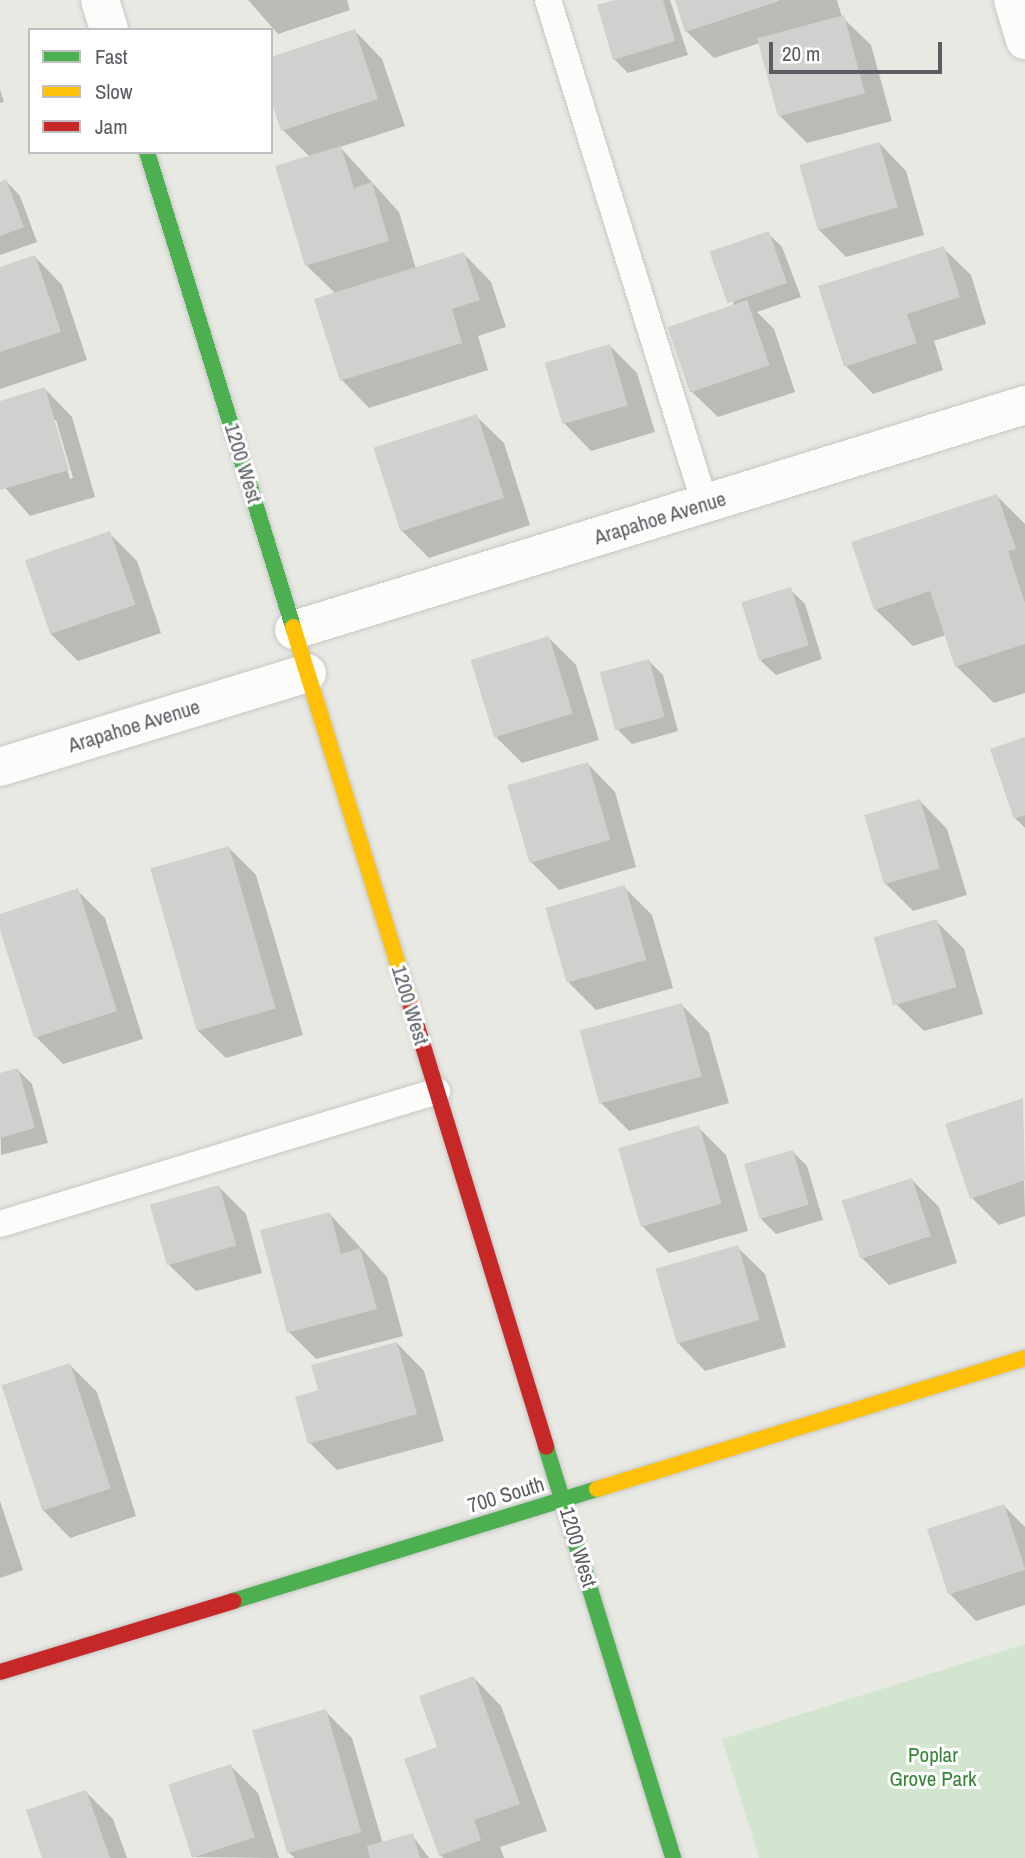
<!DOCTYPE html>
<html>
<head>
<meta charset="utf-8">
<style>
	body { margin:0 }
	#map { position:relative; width:1025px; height:1858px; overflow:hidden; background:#e9e9e4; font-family:"Archivo Narrow",sans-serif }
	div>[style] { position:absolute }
	.green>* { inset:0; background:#d2e6cf }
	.shadow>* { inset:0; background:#0003 }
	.building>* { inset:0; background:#d1d0ce; transform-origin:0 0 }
	.roads { filter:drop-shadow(0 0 2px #c6c6c5) drop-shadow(0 0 2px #c6c6c5) }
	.lane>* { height:26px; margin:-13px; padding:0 13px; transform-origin:13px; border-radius:13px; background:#fcfcfb }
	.street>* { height:38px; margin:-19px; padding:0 19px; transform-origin:19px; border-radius:19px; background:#fcfcfb }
	.fast>* { height:16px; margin:-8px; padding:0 8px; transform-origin:8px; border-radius:8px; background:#4caf50 }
	.slow>* { height:16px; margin:-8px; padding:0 8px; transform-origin:8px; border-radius:8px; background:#ffc107 }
	.jam>* { height:16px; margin:-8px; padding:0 8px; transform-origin:8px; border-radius:8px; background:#c62828 }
	span { translate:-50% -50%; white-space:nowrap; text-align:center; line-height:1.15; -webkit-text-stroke:6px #fff; paint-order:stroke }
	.street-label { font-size:21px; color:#5a5e62 }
	.park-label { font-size:21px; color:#378438 }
	.legend { position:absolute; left:28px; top:28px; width:245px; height:126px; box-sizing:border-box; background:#fff; border:2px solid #bdbfc0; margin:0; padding:9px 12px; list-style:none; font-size:21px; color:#5a5e62 }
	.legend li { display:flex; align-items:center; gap:14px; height:35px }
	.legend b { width:35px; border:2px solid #bdbfc0 }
	.scale { position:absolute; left:769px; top:42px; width:173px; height:32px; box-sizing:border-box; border:4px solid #5a5e62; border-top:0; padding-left:9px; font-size:21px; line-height:24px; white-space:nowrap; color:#5a5e62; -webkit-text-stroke:5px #fff; paint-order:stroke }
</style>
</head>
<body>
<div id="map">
	<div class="green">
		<i style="clip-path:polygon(1025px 1644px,1025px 1858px,759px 1858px,722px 1739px)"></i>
	</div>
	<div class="shadow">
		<i style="clip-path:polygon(248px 0,347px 0,350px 10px,278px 34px)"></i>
		<i style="clip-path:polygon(621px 0,670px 0,688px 55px,628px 73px,614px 59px)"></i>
		<i style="clip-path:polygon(676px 0,837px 0,842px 17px,871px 45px,892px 121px,807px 143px,780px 116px,760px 43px,714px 58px,686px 31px)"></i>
		<i style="clip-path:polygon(355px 31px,382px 59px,405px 126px,340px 147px,399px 212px,416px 269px,464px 254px,491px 282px,506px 327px,478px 336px,488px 370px,369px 408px,342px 380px,336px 294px,306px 265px,310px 157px,283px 130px)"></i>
		<i style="clip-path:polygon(0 90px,4px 102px,0 103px)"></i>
		<i style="clip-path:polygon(879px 143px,906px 171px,924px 235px,846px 257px,818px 229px)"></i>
		<i style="clip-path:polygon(6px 181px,20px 196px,37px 242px,0 255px,0 183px)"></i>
		<i style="clip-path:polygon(768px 233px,782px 247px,801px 297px,757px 312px,774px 329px,795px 392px,718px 417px,690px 390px)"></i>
		<i style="clip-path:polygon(943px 248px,971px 275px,986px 324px,934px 341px,943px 370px,873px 394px,846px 366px)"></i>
		<i style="clip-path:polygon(35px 257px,62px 285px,87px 360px,0 389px,0 269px)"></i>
		<i style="clip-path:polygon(610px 346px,637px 373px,655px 432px,591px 451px,564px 423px)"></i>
		<i style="clip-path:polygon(evenodd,45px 389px,72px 417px,95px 497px,30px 516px,0 482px,0 402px,45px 389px,53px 420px,56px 420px,73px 478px,70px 479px,53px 420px)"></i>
		<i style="clip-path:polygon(476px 416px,504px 443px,530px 525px,429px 558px,401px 530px)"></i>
		<i style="clip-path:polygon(997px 496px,1025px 524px,1025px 693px,994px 703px,956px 666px,946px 635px,913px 646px,875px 609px)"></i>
		<i style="clip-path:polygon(109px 533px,137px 561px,161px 633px,78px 661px,51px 634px,26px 561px)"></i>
		<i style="clip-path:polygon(790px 589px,805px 604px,822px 659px,776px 675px,761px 661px)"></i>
		<i style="clip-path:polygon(549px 638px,576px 665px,599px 740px,522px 763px,495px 736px)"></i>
		<i style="clip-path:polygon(649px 661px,663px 675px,678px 731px,632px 744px,618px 730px)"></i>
		<i style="clip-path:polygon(1025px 739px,1025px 828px,1015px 818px)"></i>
		<i style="clip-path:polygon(588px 764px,615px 792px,636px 867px,559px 890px,531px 862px)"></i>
		<i style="clip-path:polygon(920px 801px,947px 829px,967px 895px,913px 911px,885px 883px)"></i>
		<i style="clip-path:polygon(229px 848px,256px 875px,303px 1035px,226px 1058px,198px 1031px)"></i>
		<i style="clip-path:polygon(624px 887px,652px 915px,673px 988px,596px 1010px,569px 983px)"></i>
		<i style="clip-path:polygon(77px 890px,105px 918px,143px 1039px,63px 1064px,36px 1037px,0 916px)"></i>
		<i style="clip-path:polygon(936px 921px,964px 949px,983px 1014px,924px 1031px,896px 1004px)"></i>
		<i style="clip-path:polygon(682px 1005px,709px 1033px,729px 1103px,629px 1131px,601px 1103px)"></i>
		<i style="clip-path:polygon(18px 1070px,32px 1084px,48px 1143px,1px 1155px,0 1075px)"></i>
		<i style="clip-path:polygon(1022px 1100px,1025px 1216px,999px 1225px,972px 1198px)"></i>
		<i style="clip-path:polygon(698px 1127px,726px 1155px,748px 1231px,669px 1253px,642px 1226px)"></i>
		<i style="clip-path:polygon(793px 1152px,807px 1166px,823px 1220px,776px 1234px,762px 1220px,746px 1165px)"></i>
		<i style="clip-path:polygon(912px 1180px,939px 1207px,957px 1263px,889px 1285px,862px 1258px)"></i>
		<i style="clip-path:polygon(219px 1187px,246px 1214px,262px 1273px,196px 1291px,168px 1264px)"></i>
		<i style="clip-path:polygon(330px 1214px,387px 1277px,403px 1336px,316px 1359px,289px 1332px)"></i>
		<i style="clip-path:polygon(737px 1247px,765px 1274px,786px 1347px,705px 1371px,678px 1343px)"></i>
		<i style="clip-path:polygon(397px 1343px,424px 1371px,444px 1441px,337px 1470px,310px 1443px)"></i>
		<i style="clip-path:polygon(70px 1365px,97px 1392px,136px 1516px,70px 1538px,43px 1510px)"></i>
		<i style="clip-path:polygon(0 1501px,23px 1570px,0 1578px)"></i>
		<i style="clip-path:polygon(1004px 1506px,1025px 1527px,1025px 1605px,976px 1621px,949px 1593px)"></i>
		<i style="clip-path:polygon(474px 1678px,501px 1706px,547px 1831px,500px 1847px,504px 1858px,444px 1858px,440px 1855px)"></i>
		<i style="clip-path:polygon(325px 1711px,352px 1738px,383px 1844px,412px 1835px,429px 1858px,295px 1858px,289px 1853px)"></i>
		<i style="clip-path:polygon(231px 1766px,258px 1793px,279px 1858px,194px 1857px,170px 1785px)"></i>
		<i style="clip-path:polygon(86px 1792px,113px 1819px,127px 1858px,44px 1858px)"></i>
	</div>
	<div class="building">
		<i style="clip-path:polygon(615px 0,663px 0,675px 41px,613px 60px,597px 5px)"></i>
		<i style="clip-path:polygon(675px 0,779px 0,779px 1px,685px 32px)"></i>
		<i style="left:844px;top:15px;width:81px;height:90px;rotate:75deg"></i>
		<i style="clip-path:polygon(355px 29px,378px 99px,281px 131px,271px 100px,271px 57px)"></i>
		<i style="left:879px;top:142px;width:68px;height:83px;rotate:74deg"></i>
		<i style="clip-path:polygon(341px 146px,354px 188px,372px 182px,389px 241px,305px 266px,275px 166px)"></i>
		<i style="clip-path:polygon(6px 179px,24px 227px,0 236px,0 182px)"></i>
		<i style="left:769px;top:231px;width:55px;height:63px;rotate:71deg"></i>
		<i style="clip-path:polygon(944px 246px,960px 297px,907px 314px,917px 343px,844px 367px,818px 286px)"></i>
		<i style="clip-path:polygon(464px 252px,480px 300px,452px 309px,462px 343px,340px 381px,314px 299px)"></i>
		<i style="clip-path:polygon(35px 255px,61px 332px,0 352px,0 267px)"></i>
		<i style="left:747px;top:300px;width:69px;height:84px;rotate:71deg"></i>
		<i style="left:610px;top:344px;width:64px;height:68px;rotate:74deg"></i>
		<i style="clip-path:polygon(45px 387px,69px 470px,0 490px,0 401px)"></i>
		<i style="left:477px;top:414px;width:88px;height:109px;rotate:72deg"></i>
		<i style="clip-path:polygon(997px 494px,1016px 549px,1008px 551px,1025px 603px,1025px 644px,955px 667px,930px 591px,874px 610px,851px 542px)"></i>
		<i style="left:110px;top:531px;width:78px;height:90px;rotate:71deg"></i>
		<i style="left:791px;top:587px;width:61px;height:52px;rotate:73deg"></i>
		<i style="left:549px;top:636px;width:81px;height:82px;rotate:73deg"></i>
		<i style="left:649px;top:659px;width:60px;height:51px;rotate:75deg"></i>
		<i style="clip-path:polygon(1025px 737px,1025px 815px,1014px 819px,990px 749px)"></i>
		<i style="left:588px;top:762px;width:81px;height:84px;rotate:74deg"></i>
		<i style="left:920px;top:799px;width:72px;height:58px;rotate:74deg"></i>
		<i style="left:229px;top:846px;width:169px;height:82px;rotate:74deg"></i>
		<i style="left:625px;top:885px;width:78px;height:83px;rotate:74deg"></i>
		<i style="clip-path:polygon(78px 888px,117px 1011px,34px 1038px,0 930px,0 914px)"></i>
		<i style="left:937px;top:919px;width:71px;height:66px;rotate:74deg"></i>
		<i style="left:682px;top:1003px;width:76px;height:106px;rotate:75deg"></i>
		<i style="clip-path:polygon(18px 1068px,35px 1128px,0 1138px,0 1073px)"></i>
		<i style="clip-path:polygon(1023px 1098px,1025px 1180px,970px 1199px,945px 1124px)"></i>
		<i style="left:699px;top:1125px;width:82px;height:84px;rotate:74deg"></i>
		<i style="left:793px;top:1150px;width:57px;height:51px;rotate:74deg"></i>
		<i style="left:912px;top:1178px;width:61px;height:74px;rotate:72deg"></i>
		<i style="left:219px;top:1185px;width:63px;height:72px;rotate:74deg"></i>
		<i style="clip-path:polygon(330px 1212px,341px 1254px,360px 1248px,377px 1309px,287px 1333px,260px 1230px)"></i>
		<i style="left:738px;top:1245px;width:78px;height:86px;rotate:74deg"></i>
		<i style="clip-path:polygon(397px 1342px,417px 1414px,308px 1444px,295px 1397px,318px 1390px,311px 1365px)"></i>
		<i style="left:70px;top:1363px;width:132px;height:72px;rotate:72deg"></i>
		<i style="left:1004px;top:1504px;width:69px;height:81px;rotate:72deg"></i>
		<i style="clip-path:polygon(474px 1676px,520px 1804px,474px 1820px,481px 1840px,439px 1856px,404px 1759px,437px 1747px,419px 1696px)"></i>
		<i style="left:326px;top:1709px;width:128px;height:77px;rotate:74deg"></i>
		<i style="left:231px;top:1764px;width:77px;height:66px;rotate:72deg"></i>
		<i style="clip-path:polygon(86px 1790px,110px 1858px,42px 1858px,26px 1810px)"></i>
		<i style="clip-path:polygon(413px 1833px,420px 1858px,370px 1858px,367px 1846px)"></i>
	</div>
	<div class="roads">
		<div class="lane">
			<i style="left:548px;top:0;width:528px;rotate:72.7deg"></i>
			<i style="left:0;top:1224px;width:457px;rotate:-16.9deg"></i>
		</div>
		<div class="street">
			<i style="left:100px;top:0;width:31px;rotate:73deg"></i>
			<i style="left:1013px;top:0;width:42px;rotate:73.3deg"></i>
			<i style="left:294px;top:630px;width:765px;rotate:-17.11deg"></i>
			<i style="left:0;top:767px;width:321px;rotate:-17deg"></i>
		</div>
		<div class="fast">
			<i style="left:147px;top:152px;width:497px;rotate:72.9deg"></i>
			<i style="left:546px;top:1447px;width:430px;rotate:72.8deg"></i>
			<i style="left:233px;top:1601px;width:381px;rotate:-17.1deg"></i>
		</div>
		<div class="slow">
			<i style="left:293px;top:627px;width:398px;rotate:72.7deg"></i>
			<i style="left:597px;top:1489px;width:448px;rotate:-17deg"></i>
		</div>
		<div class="jam">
			<i style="left:411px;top:1007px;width:460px;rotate:72.9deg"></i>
			<i style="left:0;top:1672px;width:244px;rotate:-16.9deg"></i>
		</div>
	</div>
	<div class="street-label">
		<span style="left:243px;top:463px;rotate:73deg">1200 West</span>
		<span style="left:660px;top:518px;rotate:-17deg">Arapahoe Avenue</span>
		<span style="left:134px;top:726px;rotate:-17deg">Arapahoe Avenue</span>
		<span style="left:410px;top:1005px;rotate:73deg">1200 West</span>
		<span style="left:506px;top:1495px;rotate:-17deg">700 South</span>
		<span style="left:578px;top:1547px;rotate:73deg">1200 West</span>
	</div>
	<div class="park-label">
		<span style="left:933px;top:1767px">Poplar<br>Grove Park</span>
	</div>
	<ul class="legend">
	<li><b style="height:9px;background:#4caf50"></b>Fast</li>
	<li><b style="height:9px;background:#ffc107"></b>Slow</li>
	<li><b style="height:9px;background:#c62828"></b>Jam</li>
	</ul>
	<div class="scale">20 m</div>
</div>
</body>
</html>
